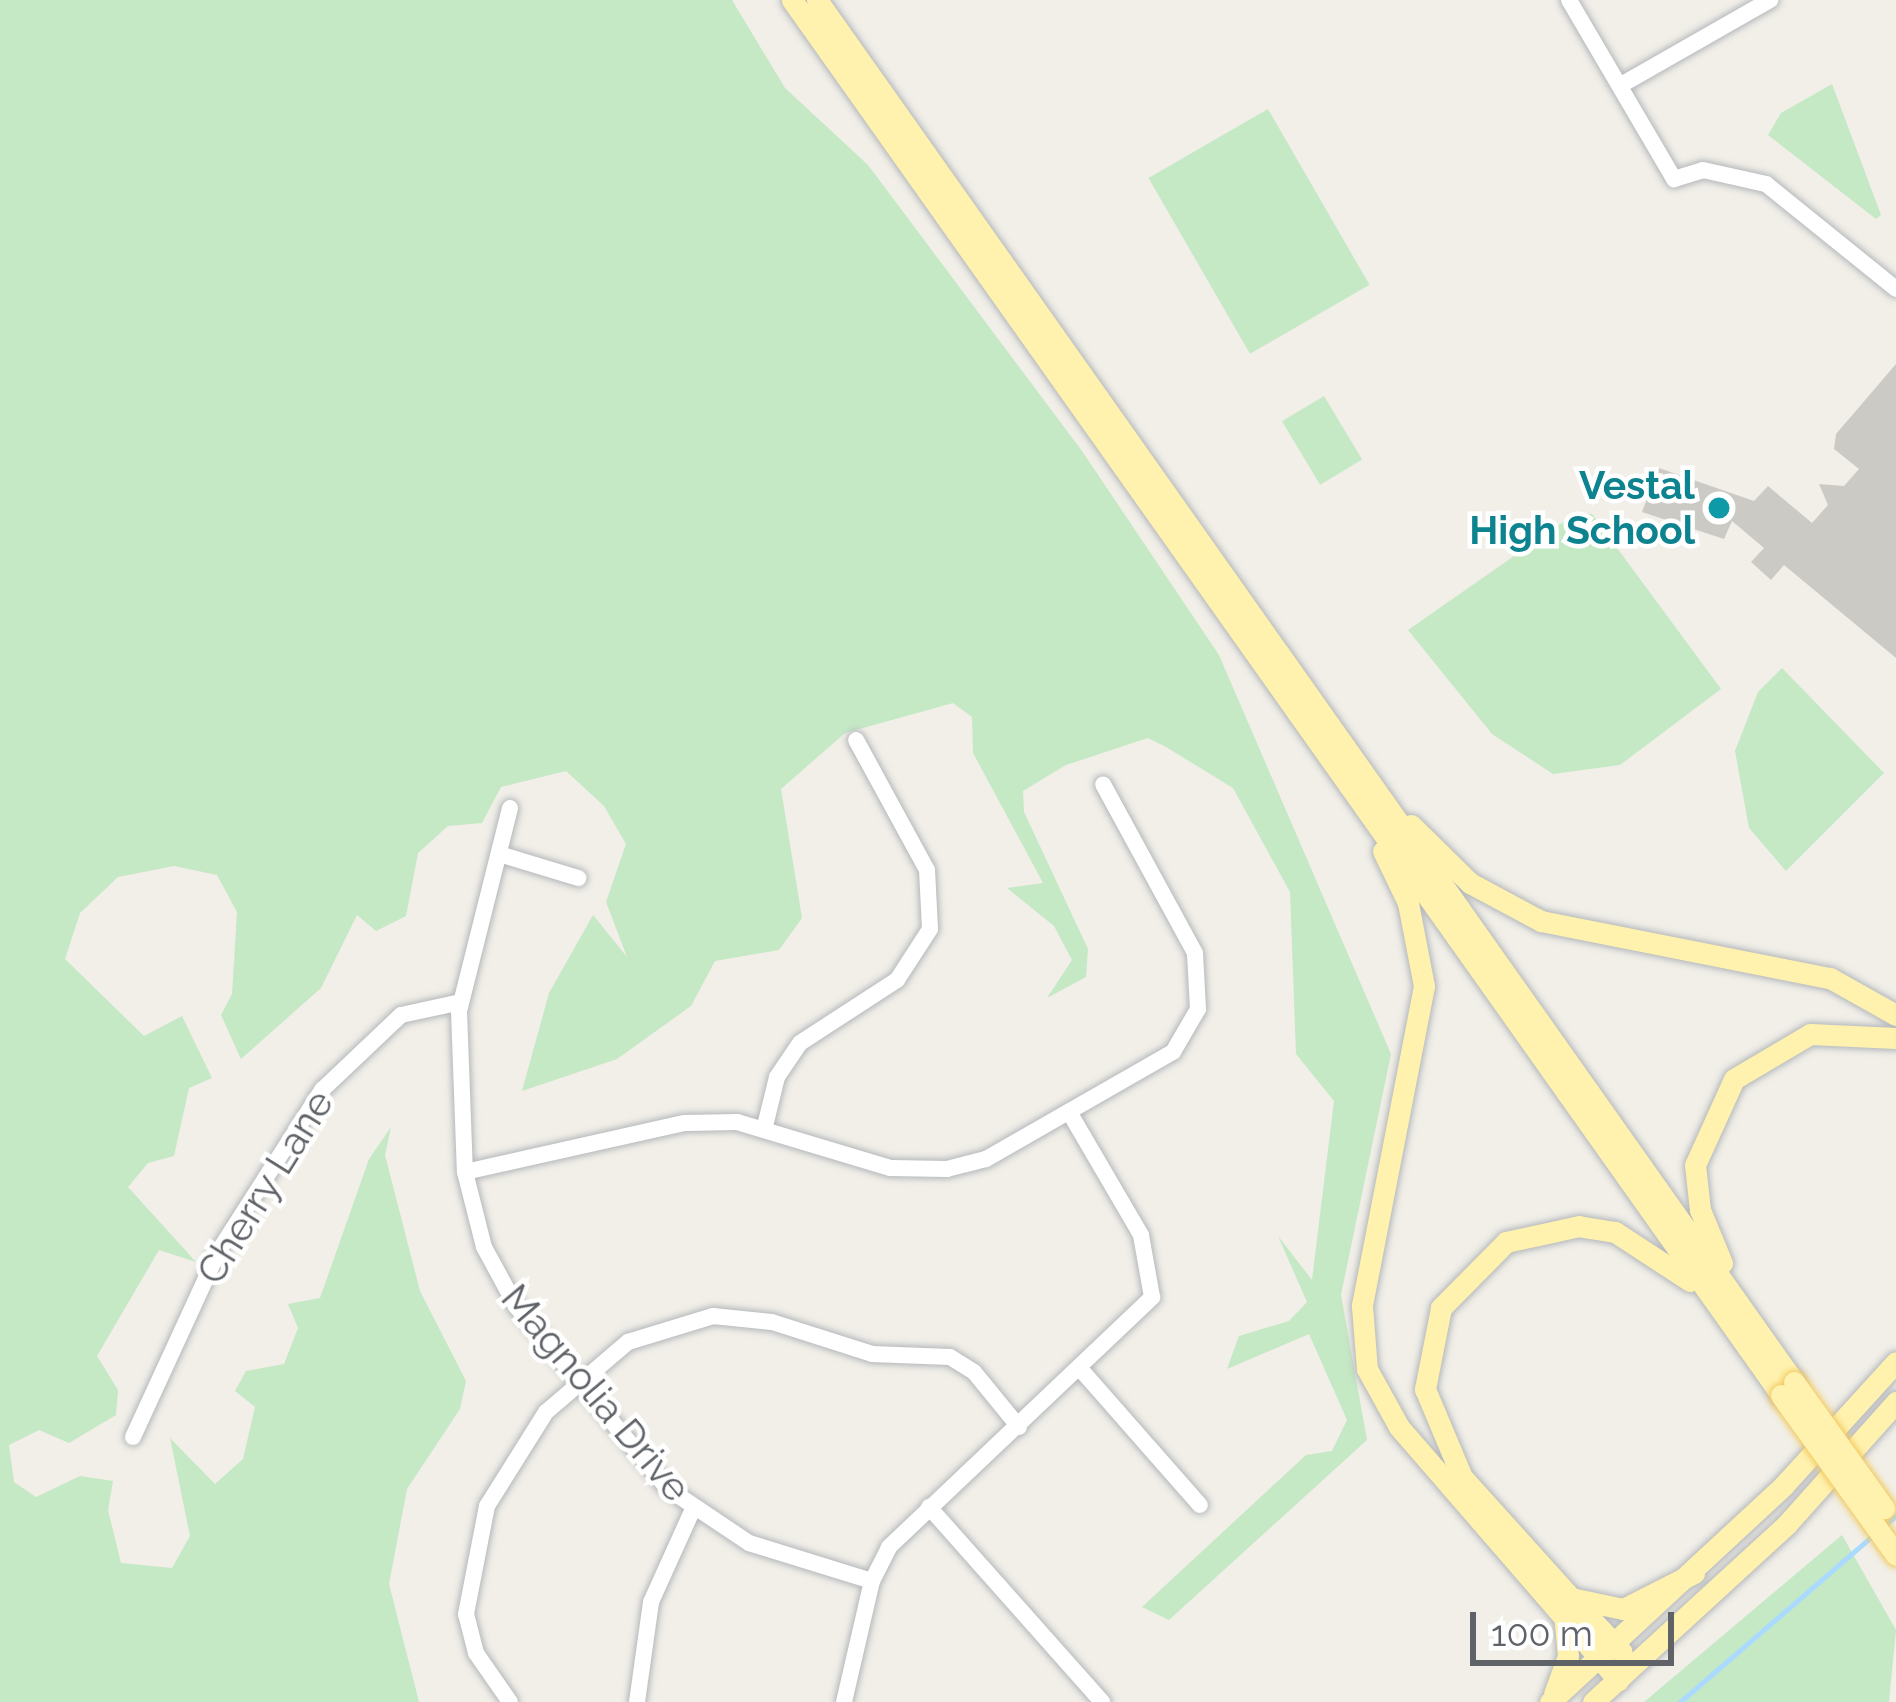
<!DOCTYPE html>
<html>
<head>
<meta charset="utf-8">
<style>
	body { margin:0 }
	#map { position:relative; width:1896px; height:1702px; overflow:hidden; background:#f1efe8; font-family:Raleway,sans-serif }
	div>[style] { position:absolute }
	.green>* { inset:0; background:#c5e8c5; transform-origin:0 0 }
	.stream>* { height:4.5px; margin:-2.25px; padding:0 2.25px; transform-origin:2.25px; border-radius:2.25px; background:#aadaff }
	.building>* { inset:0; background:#cccac5 }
	.roads { filter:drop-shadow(0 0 3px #b5b8bc) drop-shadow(0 0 3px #b5b8bc) }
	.minor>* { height:16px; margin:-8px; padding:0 8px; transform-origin:8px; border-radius:8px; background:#fff }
	.major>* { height:21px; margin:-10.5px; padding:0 10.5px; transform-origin:10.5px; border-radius:10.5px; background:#fff2af }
	.bridges { filter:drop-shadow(0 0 3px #f2c960) drop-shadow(0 0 3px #f2c960) }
	.major-bridge>* { height:21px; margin:-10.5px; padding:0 10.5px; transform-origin:10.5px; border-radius:10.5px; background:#fff2af }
	.dots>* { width:33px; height:33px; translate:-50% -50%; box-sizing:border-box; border:6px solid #fff; border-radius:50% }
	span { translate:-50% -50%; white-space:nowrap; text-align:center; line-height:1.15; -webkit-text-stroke:9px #fff; paint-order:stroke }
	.culture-label { font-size:39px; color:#0d838f; font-weight:700 }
	.right { translate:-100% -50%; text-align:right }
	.street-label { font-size:39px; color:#5f6368 }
	.scale { position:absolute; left:1470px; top:1612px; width:204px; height:54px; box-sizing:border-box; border:6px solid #5f6368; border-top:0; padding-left:15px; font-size:36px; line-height:42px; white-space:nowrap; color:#5f6368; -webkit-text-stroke:9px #fff; paint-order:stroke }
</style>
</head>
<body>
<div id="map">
	<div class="green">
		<i style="clip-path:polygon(0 0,732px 0,785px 88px,868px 165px,1082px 451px,1219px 655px,1391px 1054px,1341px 1295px,1367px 1440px,1169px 1620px,1142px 1607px,1306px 1455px,1332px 1451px,1347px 1420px,1309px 1334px,1227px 1369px,1239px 1336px,1289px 1321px,1307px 1302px,1278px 1236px,1312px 1280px,1334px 1101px,1296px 1054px,1290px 892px,1233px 788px,1166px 747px,1148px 738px,1066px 765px,1023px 791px,1024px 812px,1088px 949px,1086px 977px,1047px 998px,1072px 960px,1054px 926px,1007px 888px,1043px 883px,973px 753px,972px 717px,953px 703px,845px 733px,781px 789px,802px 918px,779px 950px,715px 961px,691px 1006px,617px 1059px,522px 1091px,549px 993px,593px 915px,627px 957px,606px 902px,626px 844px,604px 806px,566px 771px,501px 787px,482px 823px,448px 826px,418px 853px,406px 916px,376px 931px,357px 915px,321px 988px,241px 1059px,221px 1015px,232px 994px,237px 912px,217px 875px,174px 866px,118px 877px,80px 913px,65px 959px,144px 1036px,182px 1016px,212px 1078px,189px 1088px,174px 1156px,148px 1163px,128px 1187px,196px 1262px,159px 1250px,97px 1356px,118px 1390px,116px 1415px,69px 1443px,39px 1430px,9px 1445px,14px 1482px,36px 1497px,80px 1476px,113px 1481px,108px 1510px,121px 1563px,172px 1568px,190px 1536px,170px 1438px,215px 1484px,243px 1459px,255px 1407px,235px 1391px,246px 1371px,284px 1364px,298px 1328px,288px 1304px,320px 1298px,369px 1159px,391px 1127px,385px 1155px,420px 1291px,466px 1381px,460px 1409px,407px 1489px,389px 1584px,419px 1702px,0 1702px)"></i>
		<i style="clip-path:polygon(1832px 84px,1881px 215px,1876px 219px,1768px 135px,1781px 113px)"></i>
		<i style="left:1268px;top:109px;width:203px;height:138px;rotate:60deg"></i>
		<i style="left:1324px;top:396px;width:74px;height:49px;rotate:59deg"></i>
		<i style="clip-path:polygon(1576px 513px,1592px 514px,1721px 689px,1620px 765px,1553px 774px,1492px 734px,1408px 630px)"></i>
		<i style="clip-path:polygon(1782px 668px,1884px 773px,1786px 871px,1749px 828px,1735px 751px,1758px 692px)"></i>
		<i style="clip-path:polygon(1842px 1535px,1896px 1630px,1889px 1702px,1644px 1702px)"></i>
	</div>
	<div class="stream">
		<i style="left:1884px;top:1526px;width:16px;rotate:-40deg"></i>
		<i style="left:1680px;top:1702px;width:252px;rotate:-40.8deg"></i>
	</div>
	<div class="building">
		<i style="clip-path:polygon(1896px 364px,1896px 658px,1784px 565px,1771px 580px,1751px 562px,1764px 548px,1732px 521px,1724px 539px,1642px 512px,1659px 468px,1754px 501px,1768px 486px,1812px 523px,1828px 505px,1819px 484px,1844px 486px,1859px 469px,1834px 449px,1836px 434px)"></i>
	</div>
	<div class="roads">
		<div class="minor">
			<i style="left:1569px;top:0;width:208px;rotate:59.6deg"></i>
			<i style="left:1674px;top:179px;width:30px;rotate:-17deg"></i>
			<i style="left:1703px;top:170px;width:65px;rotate:12.5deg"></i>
			<i style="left:1766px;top:184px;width:167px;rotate:38.9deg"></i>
			<i style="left:1621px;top:85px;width:172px;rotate:-29.7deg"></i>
			<i style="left:510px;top:808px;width:209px;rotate:104.1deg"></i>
			<i style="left:459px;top:1011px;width:161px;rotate:87.9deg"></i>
			<i style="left:465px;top:1172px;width:77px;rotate:75.8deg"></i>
			<i style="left:484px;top:1247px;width:67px;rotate:61.5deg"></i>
			<i style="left:516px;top:1306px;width:236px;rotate:50.3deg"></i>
			<i style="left:667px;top:1488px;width:99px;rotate:33.9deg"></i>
			<i style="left:749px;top:1543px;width:129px;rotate:17.2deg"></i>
			<i style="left:499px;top:854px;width:83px;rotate:16.9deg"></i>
			<i style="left:765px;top:1126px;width:50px;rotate:-76.2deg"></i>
			<i style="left:777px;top:1077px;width:41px;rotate:-55.9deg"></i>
			<i style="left:800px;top:1043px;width:116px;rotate:-33deg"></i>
			<i style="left:897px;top:980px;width:61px;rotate:-57.1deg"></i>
			<i style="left:930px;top:929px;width:59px;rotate:-92.9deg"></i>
			<i style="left:927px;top:870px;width:148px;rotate:-118.6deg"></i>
			<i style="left:465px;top:1172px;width:225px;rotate:-12.6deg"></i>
			<i style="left:685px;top:1123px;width:52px;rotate:-1.1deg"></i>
			<i style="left:737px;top:1122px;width:160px;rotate:16.7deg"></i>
			<i style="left:890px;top:1168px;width:57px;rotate:1deg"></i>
			<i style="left:947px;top:1169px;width:40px;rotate:-14.4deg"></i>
			<i style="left:986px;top:1159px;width:215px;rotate:-29.8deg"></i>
			<i style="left:1173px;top:1052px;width:50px;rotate:-59.8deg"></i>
			<i style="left:1198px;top:1009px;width:56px;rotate:-93.1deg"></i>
			<i style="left:1195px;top:953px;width:192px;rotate:-118.6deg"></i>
			<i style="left:1083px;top:1372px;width:177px;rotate:48.7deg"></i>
			<i style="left:133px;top:1437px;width:204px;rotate:-65.3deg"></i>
			<i style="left:218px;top:1252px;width:193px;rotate:-57.3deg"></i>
			<i style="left:322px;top:1090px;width:109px;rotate:-43.5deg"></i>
			<i style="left:401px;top:1015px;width:61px;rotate:-12.2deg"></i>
			<i style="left:929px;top:1507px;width:261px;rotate:48.4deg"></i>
			<i style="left:510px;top:1702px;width:60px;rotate:-124.8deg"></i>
			<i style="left:476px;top:1653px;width:40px;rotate:-104.4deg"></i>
			<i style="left:466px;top:1614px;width:110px;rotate:-79deg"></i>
			<i style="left:487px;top:1506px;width:111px;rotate:-57.9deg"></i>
			<i style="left:546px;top:1412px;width:108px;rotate:-40.5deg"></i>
			<i style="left:628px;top:1342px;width:89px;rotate:-17deg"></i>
			<i style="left:713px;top:1316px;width:59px;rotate:5.8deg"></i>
			<i style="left:772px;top:1322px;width:105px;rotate:17.7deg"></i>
			<i style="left:872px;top:1354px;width:78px;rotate:2.2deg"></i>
			<i style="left:950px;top:1357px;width:28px;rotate:32deg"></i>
			<i style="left:974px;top:1372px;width:71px;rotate:50.7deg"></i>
			<i style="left:637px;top:1702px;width:101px;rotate:-82deg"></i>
			<i style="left:651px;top:1602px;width:102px;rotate:-65.7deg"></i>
			<i style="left:844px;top:1702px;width:124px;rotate:-77deg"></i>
			<i style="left:872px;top:1581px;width:38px;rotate:-63deg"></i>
			<i style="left:889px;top:1547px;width:363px;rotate:-43.5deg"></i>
			<i style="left:1152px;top:1297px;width:63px;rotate:-100.1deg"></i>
			<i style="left:1141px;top:1235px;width:143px;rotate:-120.3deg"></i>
		</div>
		<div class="major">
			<i style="left:792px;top:0;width:1710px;rotate:54.66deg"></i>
			<i style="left:817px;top:0;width:1692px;rotate:54.74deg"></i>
			<i style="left:1411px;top:825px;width:83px;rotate:44.5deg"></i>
			<i style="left:1470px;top:883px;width:81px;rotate:28.2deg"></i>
			<i style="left:1541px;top:921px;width:295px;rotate:11.2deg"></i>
			<i style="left:1830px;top:978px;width:76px;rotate:29.3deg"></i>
			<i style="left:1383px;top:851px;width:58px;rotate:64.3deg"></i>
			<i style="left:1408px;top:903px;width:85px;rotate:79.1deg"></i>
			<i style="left:1424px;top:986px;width:326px;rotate:101deg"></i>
			<i style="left:1362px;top:1306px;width:63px;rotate:85.5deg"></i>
			<i style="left:1367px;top:1369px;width:66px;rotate:61.1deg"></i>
			<i style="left:1399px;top:1427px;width:335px;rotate:49.1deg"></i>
			<i style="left:1722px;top:1263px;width:57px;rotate:-112.5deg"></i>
			<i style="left:1700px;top:1210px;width:45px;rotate:-96.3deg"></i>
			<i style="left:1695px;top:1165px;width:94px;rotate:-65.6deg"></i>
			<i style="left:1734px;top:1079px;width:88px;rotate:-30.6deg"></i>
			<i style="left:1810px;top:1034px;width:86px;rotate:2.7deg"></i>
			<i style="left:1690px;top:1281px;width:90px;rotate:-146.8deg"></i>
			<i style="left:1615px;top:1232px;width:36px;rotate:-171deg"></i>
			<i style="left:1579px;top:1226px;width:75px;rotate:167.6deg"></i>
			<i style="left:1506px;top:1242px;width:93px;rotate:134.6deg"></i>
			<i style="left:1441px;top:1308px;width:83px;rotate:101.2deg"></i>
			<i style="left:1425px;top:1389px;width:95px;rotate:67.2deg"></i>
			<i style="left:1462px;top:1477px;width:163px;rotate:48deg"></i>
			<i style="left:1571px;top:1598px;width:53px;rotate:11.9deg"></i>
			<i style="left:1623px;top:1609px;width:80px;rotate:-26.9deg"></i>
			<i style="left:1573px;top:1600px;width:71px;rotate:46.7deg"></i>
			<i style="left:1554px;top:1694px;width:40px;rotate:-69.8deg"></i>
			<i style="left:1568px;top:1656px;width:42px;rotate:-95.4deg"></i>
			<i style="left:1550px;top:1702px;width:319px;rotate:-42.8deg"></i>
			<i style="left:1784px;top:1485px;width:166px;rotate:-47.7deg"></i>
			<i style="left:1593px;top:1702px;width:263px;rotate:-42.5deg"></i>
			<i style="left:1787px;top:1524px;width:164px;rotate:-48.2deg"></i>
		</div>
	</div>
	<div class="bridges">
		<div class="major-bridge">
			<i style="left:1794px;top:1382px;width:155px;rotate:54.5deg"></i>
			<i style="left:1781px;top:1395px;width:197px;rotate:54.3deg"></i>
		</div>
	</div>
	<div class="dots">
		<i style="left:1719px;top:508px;background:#0f9aa8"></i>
	</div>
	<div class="culture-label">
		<span class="right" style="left:1695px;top:508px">Vestal<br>High School</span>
	</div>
	<div class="street-label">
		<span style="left:265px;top:1187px;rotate:-58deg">Cherry Lane</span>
		<span style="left:596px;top:1393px;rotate:50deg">Magnolia Drive</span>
	</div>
	<div class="scale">100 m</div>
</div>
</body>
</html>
